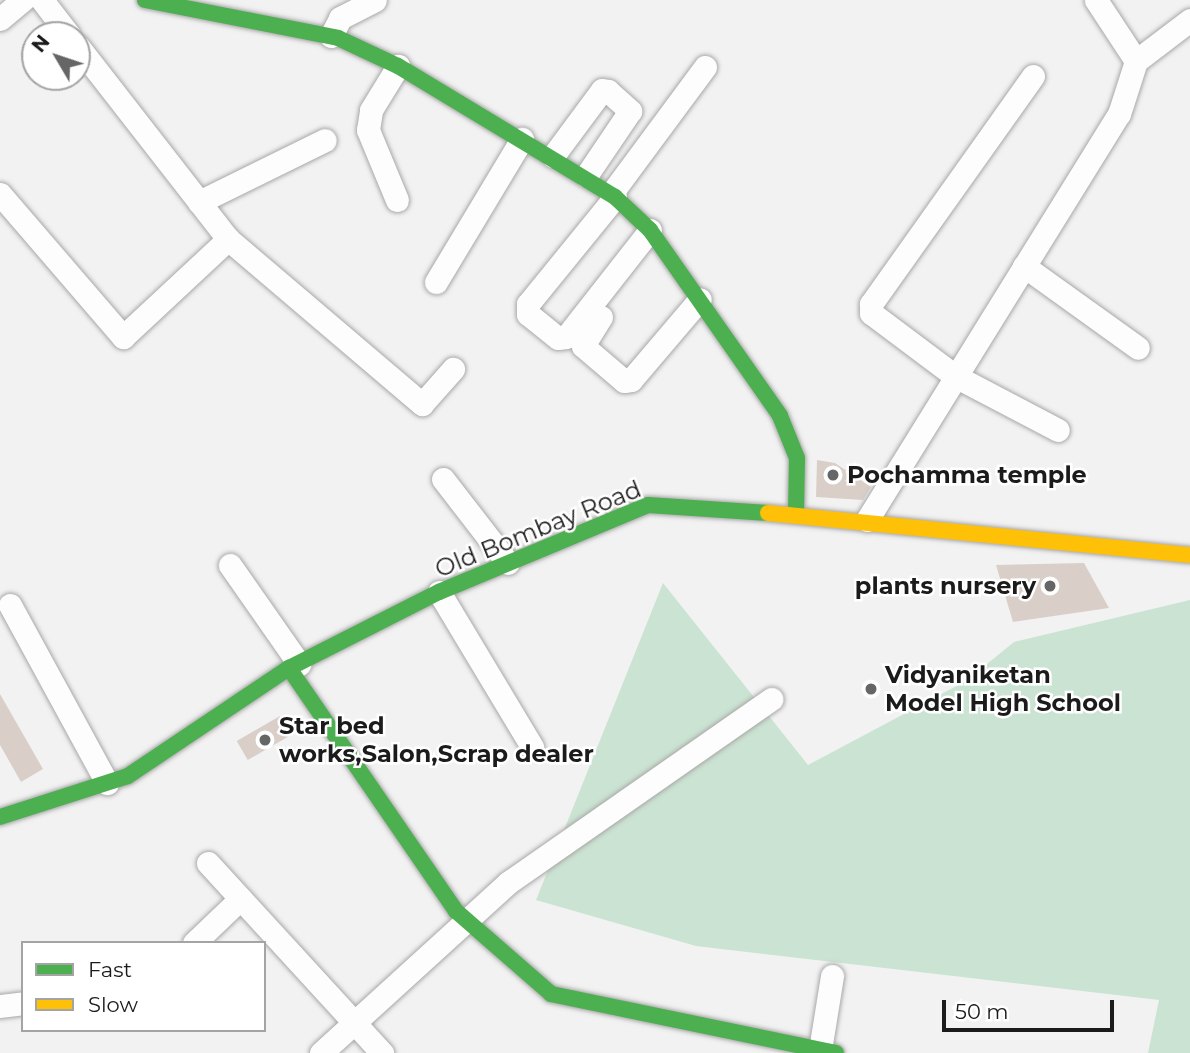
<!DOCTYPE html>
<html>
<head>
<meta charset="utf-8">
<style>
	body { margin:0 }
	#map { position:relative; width:1190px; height:1053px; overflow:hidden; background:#f2f2f2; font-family:Montserrat,sans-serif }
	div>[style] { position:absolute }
	.green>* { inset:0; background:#cbe3d2 }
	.building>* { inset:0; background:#dacfc8; transform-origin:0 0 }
	.roads { filter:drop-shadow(0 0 2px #a8a8a8) drop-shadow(0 0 2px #a8a8a8) }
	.street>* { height:23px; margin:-11.5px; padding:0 11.5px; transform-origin:11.5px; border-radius:11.5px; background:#fdfdfd }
	.fast>* { height:16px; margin:-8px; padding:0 8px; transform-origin:8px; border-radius:8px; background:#4caf50 }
	.slow>* { height:16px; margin:-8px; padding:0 8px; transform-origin:8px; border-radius:8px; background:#ffc107 }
	.dots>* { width:19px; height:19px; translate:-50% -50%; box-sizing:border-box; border:4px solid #fff; border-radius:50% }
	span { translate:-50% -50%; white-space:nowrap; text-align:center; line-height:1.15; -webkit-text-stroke:5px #fff; paint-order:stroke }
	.poi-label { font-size:24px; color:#1b1b1c; font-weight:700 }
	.left { translate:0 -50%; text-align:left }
	.right { translate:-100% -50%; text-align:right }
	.street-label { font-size:24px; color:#1b1b1c }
	.legend { position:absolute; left:21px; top:941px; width:245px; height:91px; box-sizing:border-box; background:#fff; border:2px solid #a4a4a4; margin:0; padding:9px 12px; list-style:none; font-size:21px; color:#1b1b1c }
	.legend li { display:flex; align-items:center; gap:14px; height:35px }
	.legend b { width:35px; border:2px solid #a4a4a4 }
	.north { position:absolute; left:21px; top:21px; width:70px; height:70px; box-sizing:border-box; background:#fff; border:2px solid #a4a4a4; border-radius:50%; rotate:309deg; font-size:19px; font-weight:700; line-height:28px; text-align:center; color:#1b1b1c }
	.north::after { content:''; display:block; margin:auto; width:24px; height:32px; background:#666667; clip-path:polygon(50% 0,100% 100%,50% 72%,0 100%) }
	.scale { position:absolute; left:942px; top:1000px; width:172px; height:32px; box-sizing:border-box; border:4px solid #1b1b1c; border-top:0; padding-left:9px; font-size:21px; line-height:24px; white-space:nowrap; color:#1b1b1c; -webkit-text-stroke:5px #fff; paint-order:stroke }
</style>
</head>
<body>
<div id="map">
	<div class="green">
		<i style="clip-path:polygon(663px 583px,808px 765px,966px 681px,1014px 642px,1190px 600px,1190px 1053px,1148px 1053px,1159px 1000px,696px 946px,536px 900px)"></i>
	</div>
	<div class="building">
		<i style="clip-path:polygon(817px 460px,835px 463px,871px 487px,863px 500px,816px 497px)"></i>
		<i style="clip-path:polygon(1084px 563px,1109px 608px,1013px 622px,996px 565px)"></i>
		<i style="clip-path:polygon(0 694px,43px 769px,21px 782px,0 745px)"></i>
		<i style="left:280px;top:716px;width:22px;height:50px;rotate:60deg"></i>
	</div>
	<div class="roads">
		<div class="street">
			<i style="left:42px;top:0;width:44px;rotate:52.4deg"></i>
			<i style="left:1096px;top:0;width:73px;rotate:56.7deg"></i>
			<i style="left:0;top:19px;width:30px;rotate:-40deg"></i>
			<i style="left:331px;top:36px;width:20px;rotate:-63deg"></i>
			<i style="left:340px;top:18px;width:39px;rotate:-27deg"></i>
			<i style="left:1033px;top:76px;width:280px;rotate:125.4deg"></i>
			<i style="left:871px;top:304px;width:9px;rotate:90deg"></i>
			<i style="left:871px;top:313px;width:105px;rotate:36.9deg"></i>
			<i style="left:955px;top:376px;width:116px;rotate:27.7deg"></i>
			<i style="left:553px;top:156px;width:82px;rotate:-53.4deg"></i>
			<i style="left:602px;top:90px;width:6px;rotate:9deg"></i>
			<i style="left:608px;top:91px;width:30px;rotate:42deg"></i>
			<i style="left:630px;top:111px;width:78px;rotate:124.1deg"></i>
			<i style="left:0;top:194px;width:189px;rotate:49.3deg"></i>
			<i style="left:123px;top:337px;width:144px;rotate:-43deg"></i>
			<i style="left:228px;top:239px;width:246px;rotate:-127.9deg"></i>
			<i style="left:611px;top:194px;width:158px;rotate:-53.5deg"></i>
			<i style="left:615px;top:197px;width:138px;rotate:129.1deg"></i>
			<i style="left:528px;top:304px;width:10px;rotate:90deg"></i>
			<i style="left:528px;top:314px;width:38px;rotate:39deg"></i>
			<i style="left:558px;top:338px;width:8px;rotate:-7deg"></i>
			<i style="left:566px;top:337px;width:136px;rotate:-51.9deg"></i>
			<i style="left:397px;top:200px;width:76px;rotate:-112.5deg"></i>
			<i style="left:368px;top:130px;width:20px;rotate:-81deg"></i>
			<i style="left:371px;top:110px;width:52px;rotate:-58.5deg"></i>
			<i style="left:199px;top:202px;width:140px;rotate:-26.2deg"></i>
			<i style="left:228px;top:239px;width:255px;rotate:40.4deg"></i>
			<i style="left:422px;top:404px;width:47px;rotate:-48.5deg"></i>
			<i style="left:1024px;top:266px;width:140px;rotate:35.7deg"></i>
			<i style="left:436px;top:282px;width:167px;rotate:-59deg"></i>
			<i style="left:601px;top:317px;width:34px;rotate:122deg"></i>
			<i style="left:583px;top:346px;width:54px;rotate:40.5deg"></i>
			<i style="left:624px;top:381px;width:7px;rotate:-8deg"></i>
			<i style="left:631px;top:380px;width:106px;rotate:-49.6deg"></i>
			<i style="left:443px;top:479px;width:106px;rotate:52.3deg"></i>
			<i style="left:867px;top:520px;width:478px;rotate:-58.2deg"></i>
			<i style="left:1119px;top:114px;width:56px;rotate:-72.2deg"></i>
			<i style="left:1136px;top:61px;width:68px;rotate:-37.2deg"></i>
			<i style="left:230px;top:565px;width:121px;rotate:55.1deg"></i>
			<i style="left:439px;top:592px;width:181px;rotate:59deg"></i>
			<i style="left:10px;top:605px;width:203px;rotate:61.4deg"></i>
			<i style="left:208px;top:863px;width:258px;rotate:47.5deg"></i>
			<i style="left:194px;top:943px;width:64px;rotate:-43.7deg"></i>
			<i style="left:0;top:1006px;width:23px;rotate:-7deg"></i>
			<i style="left:820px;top:1050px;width:75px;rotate:-80.8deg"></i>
			<i style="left:321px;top:1053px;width:254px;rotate:-42.3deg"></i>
			<i style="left:509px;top:882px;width:320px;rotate:-34.9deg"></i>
		</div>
		<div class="fast">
			<i style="left:145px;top:0;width:197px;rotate:11.1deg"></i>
			<i style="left:338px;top:38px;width:66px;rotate:25deg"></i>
			<i style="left:398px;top:66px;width:253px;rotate:31.1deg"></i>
			<i style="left:615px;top:197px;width:48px;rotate:43.3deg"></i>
			<i style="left:650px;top:230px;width:227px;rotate:55deg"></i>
			<i style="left:780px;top:416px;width:45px;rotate:68deg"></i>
			<i style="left:797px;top:458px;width:56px;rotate:91deg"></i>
			<i style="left:289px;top:668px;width:295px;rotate:55.5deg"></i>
			<i style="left:456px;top:911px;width:126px;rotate:41.1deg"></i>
			<i style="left:551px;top:994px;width:291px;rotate:11.7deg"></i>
			<i style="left:0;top:817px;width:134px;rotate:-17.8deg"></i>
			<i style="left:128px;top:776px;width:194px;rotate:-33.9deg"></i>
			<i style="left:289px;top:668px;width:168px;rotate:-26.9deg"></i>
			<i style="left:439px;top:592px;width:226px;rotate:-22.6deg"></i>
			<i style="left:648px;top:505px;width:120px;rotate:3.8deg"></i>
		</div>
		<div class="slow">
			<i style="left:768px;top:513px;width:424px;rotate:5.7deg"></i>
		</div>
	</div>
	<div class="dots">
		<i style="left:833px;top:475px;background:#666667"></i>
		<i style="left:1050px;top:586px;background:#666667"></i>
		<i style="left:871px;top:689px;background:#666667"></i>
		<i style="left:265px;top:740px;background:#666667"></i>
	</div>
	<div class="poi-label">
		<span class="left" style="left:847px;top:475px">Pochamma temple</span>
		<span class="right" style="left:1036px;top:586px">plants nursery</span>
		<span class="left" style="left:885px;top:689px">Vidyaniketan<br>Model High School</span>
		<span class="left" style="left:279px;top:740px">Star bed<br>works,Salon,Scrap dealer</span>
	</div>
	<div class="street-label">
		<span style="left:538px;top:529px;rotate:-22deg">Old Bombay Road</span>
	</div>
	<ul class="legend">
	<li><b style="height:9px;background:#4caf50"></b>Fast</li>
	<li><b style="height:9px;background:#ffc107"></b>Slow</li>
	</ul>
	<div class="north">N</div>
	<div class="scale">50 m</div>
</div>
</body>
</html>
